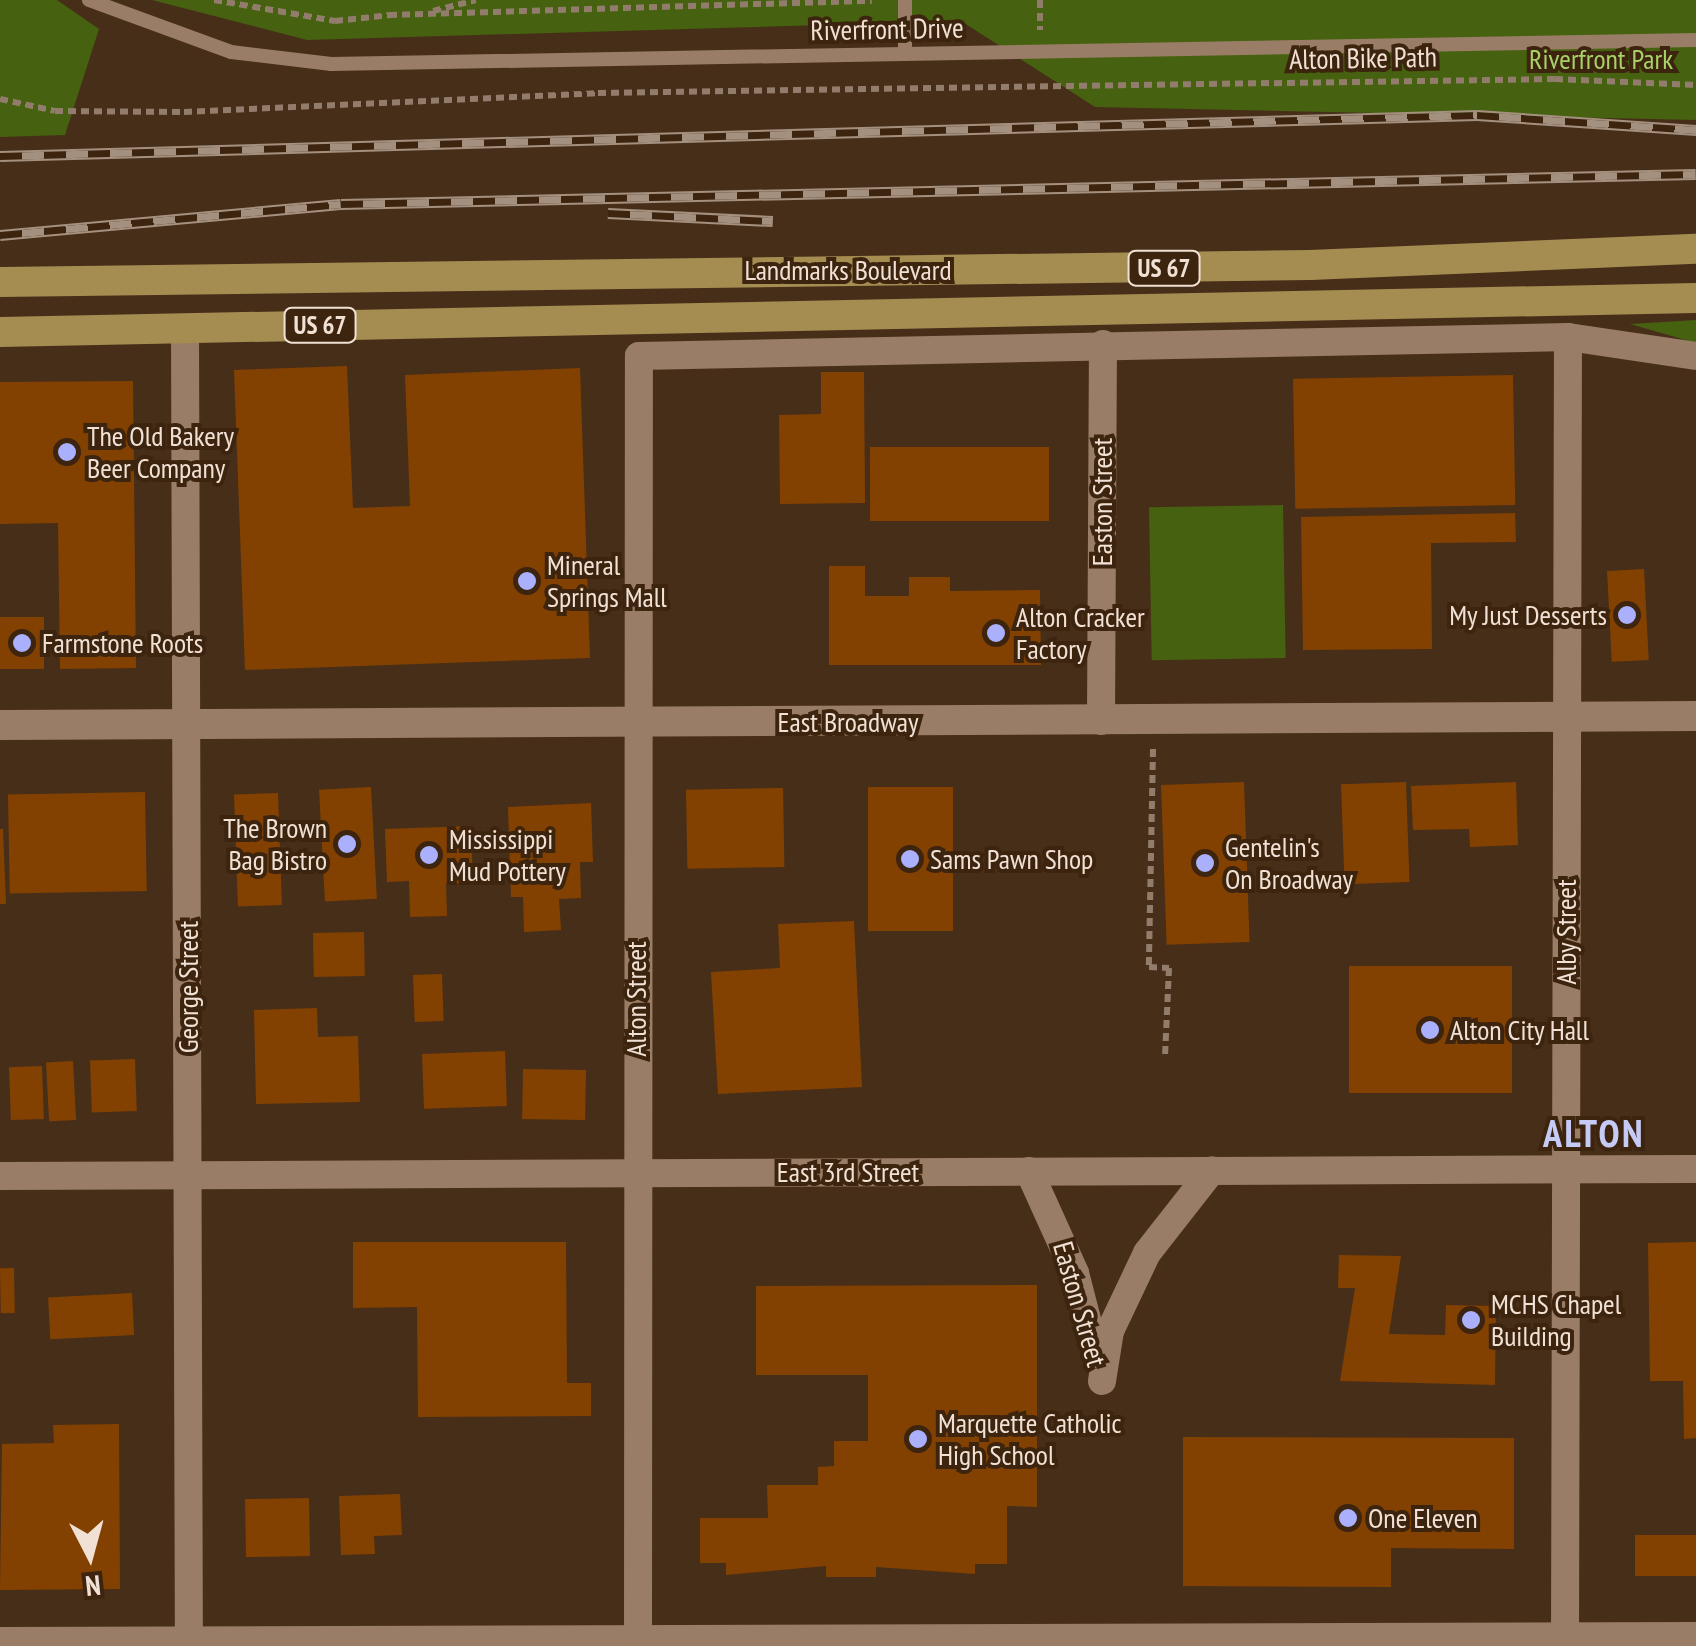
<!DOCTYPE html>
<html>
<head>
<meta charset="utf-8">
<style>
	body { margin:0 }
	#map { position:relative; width:1696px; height:1646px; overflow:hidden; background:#472e19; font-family:"PT Sans Narrow",sans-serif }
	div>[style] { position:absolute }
	.green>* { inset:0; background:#46610f; transform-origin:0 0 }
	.building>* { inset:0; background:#834101; transform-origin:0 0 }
	.path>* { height:6px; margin-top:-3px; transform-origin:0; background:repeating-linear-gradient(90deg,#927d6c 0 8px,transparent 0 13px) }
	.service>* { height:14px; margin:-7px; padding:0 7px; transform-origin:7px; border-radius:7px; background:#9a7d66 }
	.minor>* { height:28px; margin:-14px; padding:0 14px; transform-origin:14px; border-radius:14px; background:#9a7d66 }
	.tertiary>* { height:30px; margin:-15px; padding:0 15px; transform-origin:15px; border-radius:15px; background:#9a7d66 }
	.trunk>* { height:30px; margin:-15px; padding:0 15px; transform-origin:15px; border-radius:15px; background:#a58d52 }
	.rail>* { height:11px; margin-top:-5.5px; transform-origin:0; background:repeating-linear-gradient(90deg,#3c240f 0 22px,#a4907f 0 44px); box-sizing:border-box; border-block:2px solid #a4907f }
	.dots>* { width:28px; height:28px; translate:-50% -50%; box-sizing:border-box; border:5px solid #3c240f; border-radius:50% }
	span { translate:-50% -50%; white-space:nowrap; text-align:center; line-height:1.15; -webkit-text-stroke:8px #3c240f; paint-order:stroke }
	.shield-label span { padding:2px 8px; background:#3c240f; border:2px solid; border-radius:8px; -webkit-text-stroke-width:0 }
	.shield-label { font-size:25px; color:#f1e1d4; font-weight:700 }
	.street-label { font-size:28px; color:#f1e1d4 }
	.park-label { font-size:28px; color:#a8d168 }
	.poi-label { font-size:28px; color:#f1e1d4 }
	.left { translate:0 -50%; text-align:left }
	.right { translate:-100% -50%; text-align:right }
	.district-label { font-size:38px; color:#c6cbf6; font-weight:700; letter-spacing:2.5px }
	.north { position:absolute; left:40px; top:1506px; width:100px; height:100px; -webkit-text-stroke:8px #3c240f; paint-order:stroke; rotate:174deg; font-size:28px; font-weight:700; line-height:40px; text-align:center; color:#f1e1d4 }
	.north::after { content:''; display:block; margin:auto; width:35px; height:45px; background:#f1e1d4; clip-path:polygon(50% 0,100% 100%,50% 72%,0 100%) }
</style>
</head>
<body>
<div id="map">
	<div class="green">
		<i style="clip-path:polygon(0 0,57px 0,99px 29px,65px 135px,0 137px)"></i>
		<i style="clip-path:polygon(152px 0,1696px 0,1696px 120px,1095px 107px,961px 21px,307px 40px)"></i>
		<i style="clip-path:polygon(1696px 320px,1696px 343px,1630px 324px)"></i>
		<i style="left:1283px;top:505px;width:153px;height:134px;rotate:89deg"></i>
	</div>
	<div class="building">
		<i style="clip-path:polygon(347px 366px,353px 508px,410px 506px,405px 375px,580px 368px,590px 658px,245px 670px,234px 370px)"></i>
		<i style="clip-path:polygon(821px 372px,864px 372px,865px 503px,780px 504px,779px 415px,821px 414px)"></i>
		<i style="left:1513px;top:375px;width:130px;height:220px;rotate:89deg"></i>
		<i style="clip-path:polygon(133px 381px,136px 668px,60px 669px,58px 523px,0 524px,0 382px)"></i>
		<i style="left:870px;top:447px;width:179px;height:74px"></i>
		<i style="clip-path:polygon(1515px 513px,1516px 542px,1431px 543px,1432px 649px,1303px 650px,1301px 517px)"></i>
		<i style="clip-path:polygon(829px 566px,865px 566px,865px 596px,909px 596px,909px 577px,950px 577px,950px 591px,1040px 590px,1041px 665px,829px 665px)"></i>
		<i style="left:1644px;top:569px;width:91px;height:37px;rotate:87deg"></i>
		<i style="left:0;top:617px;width:44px;height:52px"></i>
		<i style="left:1244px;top:782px;width:160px;height:83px;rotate:88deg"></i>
		<i style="left:1406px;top:782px;width:100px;height:65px;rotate:88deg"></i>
		<i style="clip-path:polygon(1516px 782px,1518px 845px,1470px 847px,1469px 829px,1413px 830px,1411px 786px)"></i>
		<i style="left:371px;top:787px;width:112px;height:52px;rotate:87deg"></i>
		<i style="left:868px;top:787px;width:85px;height:144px"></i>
		<i style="left:783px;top:788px;width:79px;height:97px;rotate:89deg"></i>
		<i style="left:145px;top:792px;width:99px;height:137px;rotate:89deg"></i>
		<i style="left:278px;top:793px;width:112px;height:44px;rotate:88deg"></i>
		<i style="clip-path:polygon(591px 803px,593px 862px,580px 862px,581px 898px,559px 899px,561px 930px,524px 932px,523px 897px,511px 897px,508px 807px)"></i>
		<i style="clip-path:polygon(471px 826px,473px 883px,446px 884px,447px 916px,410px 917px,409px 881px,387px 882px,385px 829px)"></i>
		<i style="clip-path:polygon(0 829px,3px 829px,6px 904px,0 904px)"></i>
		<i style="clip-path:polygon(854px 921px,862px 1087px,718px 1094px,711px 972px,780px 968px,778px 924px)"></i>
		<i style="left:364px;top:932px;width:44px;height:51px;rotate:89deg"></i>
		<i style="left:1349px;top:966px;width:163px;height:127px"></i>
		<i style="left:442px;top:974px;width:47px;height:29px;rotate:88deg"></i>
		<i style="clip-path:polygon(317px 1008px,318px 1037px,358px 1036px,360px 1102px,256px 1104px,254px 1010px)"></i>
		<i style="left:505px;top:1051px;width:55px;height:83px;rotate:88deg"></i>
		<i style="left:135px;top:1059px;width:52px;height:45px;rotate:88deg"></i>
		<i style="left:73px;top:1061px;width:59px;height:27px;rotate:87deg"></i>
		<i style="left:42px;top:1066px;width:53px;height:33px;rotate:88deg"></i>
		<i style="left:523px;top:1069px;width:63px;height:50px;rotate:1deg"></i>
		<i style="clip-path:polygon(353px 1242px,566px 1242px,567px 1383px,591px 1383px,591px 1416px,418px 1417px,417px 1307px,353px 1308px)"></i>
		<i style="clip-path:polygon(1696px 1242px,1696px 1438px,1684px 1439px,1683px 1381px,1650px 1381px,1648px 1243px)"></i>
		<i style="clip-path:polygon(1339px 1255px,1401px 1256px,1389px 1334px,1445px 1335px,1446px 1305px,1496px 1306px,1495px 1385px,1340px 1381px,1355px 1288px,1338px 1288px)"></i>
		<i style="left:14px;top:1268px;width:45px;height:14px;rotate:89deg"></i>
		<i style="clip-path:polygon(1037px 1285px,1037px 1507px,1007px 1506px,1007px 1564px,975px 1564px,975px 1574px,876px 1567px,876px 1577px,826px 1577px,826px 1566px,726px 1575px,726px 1563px,700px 1563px,700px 1518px,768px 1518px,767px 1485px,818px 1485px,818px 1467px,834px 1466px,834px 1441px,868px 1441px,868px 1375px,756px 1375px,756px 1286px)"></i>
		<i style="left:132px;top:1293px;width:42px;height:84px;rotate:87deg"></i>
		<i style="clip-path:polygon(119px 1424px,120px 1589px,0 1590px,2px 1444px,54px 1443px,53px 1425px)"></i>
		<i style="clip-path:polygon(1183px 1437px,1514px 1438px,1514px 1549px,1391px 1548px,1391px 1587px,1183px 1586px)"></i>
		<i style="clip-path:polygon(400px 1494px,402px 1535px,374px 1536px,375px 1554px,341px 1555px,339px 1496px)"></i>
		<i style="left:309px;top:1498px;width:58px;height:64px;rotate:89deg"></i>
		<i style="left:1635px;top:1535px;width:61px;height:41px"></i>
	</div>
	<div class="path">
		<i style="left:214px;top:0;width:123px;rotate:9.8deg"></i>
		<i style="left:335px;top:21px;width:56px;rotate:-6.1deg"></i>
		<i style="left:1040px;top:0;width:30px;rotate:90deg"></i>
		<i style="left:433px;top:11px;width:44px;rotate:-14.3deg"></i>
		<i style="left:389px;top:15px;width:483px;rotate:-1.7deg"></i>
		<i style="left:0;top:99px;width:56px;rotate:12.3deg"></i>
		<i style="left:55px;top:111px;width:129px;rotate:0.4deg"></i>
		<i style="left:184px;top:112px;width:414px;rotate:-2.6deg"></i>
		<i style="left:598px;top:93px;width:957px;rotate:-0.84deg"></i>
		<i style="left:1555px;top:79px;width:141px;rotate:2.4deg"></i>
		<i style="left:1153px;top:749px;width:218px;rotate:91.1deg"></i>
		<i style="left:1149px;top:967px;width:20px;rotate:3deg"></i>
		<i style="left:1169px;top:968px;width:88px;rotate:92.6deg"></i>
	</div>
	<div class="service">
		<i style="left:89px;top:0;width:151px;rotate:20.1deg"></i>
		<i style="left:231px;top:52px;width:101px;rotate:6.8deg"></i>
		<i style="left:331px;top:64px;width:1365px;rotate:-1.01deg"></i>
		<i style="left:905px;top:0;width:53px;rotate:90deg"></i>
	</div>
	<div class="minor">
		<i style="left:185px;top:328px;width:1318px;rotate:89.83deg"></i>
		<i style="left:1101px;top:721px;width:377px;rotate:-89.7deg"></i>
		<i style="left:1029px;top:1171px;width:112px;rotate:65.7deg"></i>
		<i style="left:1075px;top:1273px;width:92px;rotate:75.5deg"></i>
		<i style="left:0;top:1176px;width:1696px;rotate:-0.24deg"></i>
		<i style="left:1102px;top:1381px;width:51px;rotate:-80.9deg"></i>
		<i style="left:1110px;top:1331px;width:86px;rotate:-64.6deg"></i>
		<i style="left:1147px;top:1253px;width:105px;rotate:-51.9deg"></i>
		<i style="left:0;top:1641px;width:1696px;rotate:-0.17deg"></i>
		<i style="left:638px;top:1641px;width:1285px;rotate:-89.96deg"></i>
		<i style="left:639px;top:356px;width:929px;rotate:-1.17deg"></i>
		<i style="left:1568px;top:337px;width:129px;rotate:8.4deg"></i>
		<i style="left:1565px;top:1646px;width:1309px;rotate:-89.87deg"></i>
	</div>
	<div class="tertiary">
		<i style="left:0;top:725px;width:1696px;rotate:-0.3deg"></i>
	</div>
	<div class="trunk">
		<i style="left:0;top:282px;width:1310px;rotate:-0.74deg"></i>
		<i style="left:1310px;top:265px;width:386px;rotate:-2.4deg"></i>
		<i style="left:0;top:332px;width:1696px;rotate:-1.15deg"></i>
	</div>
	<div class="rail">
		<i style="left:0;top:156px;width:1478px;rotate:-1.59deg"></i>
		<i style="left:1477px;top:115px;width:220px;rotate:3.9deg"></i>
		<i style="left:608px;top:213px;width:165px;rotate:2.8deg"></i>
		<i style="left:0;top:235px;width:342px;rotate:-5.2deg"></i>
		<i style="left:341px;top:204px;width:1355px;rotate:-1.27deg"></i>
	</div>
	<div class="dots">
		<i style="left:67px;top:452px;background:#aab0fb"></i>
		<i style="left:527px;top:581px;background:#aab0fb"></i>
		<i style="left:1627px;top:615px;background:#aab0fb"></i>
		<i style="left:996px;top:633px;background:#aab0fb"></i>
		<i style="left:22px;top:643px;background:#aab0fb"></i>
		<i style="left:347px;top:844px;background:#aab0fb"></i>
		<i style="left:429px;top:855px;background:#aab0fb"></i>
		<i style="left:910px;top:859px;background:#aab0fb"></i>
		<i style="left:1205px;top:863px;background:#aab0fb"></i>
		<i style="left:1430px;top:1030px;background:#aab0fb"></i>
		<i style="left:1471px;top:1320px;background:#aab0fb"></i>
		<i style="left:918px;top:1439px;background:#aab0fb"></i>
		<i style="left:1348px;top:1518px;background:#aab0fb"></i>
	</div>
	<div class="shield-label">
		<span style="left:1164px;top:268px">US 67</span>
		<span style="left:320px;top:325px">US 67</span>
	</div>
	<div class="street-label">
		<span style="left:887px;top:29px;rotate:-1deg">Riverfront Drive</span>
		<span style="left:1363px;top:58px;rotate:-1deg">Alton Bike Path</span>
		<span style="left:848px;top:270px">Landmarks Boulevard</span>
		<span style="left:1102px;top:502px;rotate:-90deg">Easton Street</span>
		<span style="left:848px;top:722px">East Broadway</span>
		<span style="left:1566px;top:932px;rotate:-90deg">Alby Street</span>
		<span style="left:188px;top:987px;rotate:-90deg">George Street</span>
		<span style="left:636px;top:999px;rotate:-90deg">Alton Street</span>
		<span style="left:848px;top:1172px">East 3rd Street</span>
		<span style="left:1080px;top:1304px;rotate:74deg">Easton Street</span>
	</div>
	<div class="park-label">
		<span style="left:1601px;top:59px">Riverfront Park</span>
	</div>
	<div class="poi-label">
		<span class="left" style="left:87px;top:452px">The Old Bakery<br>Beer Company</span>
		<span class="left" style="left:547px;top:581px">Mineral<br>Springs Mall</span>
		<span class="right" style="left:1607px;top:615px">My Just Desserts</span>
		<span class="left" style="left:1016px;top:633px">Alton Cracker<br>Factory</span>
		<span class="left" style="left:42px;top:643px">Farmstone Roots</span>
		<span class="right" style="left:327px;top:844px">The Brown<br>Bag Bistro</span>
		<span class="left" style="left:449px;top:855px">Mississippi<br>Mud Pottery</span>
		<span class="left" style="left:1225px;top:863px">Gentelin's<br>On Broadway</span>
		<span class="left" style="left:930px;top:859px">Sams Pawn Shop</span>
		<span class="left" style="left:1450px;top:1030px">Alton City Hall</span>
		<span class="left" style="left:1491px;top:1320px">MCHS Chapel<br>Building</span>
		<span class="left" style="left:938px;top:1439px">Marquette Catholic<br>High School</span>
		<span class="left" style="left:1368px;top:1518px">One Eleven</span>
	</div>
	<div class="district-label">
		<span style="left:1594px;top:1133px">ALTON</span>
	</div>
	<div class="north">N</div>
</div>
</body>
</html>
